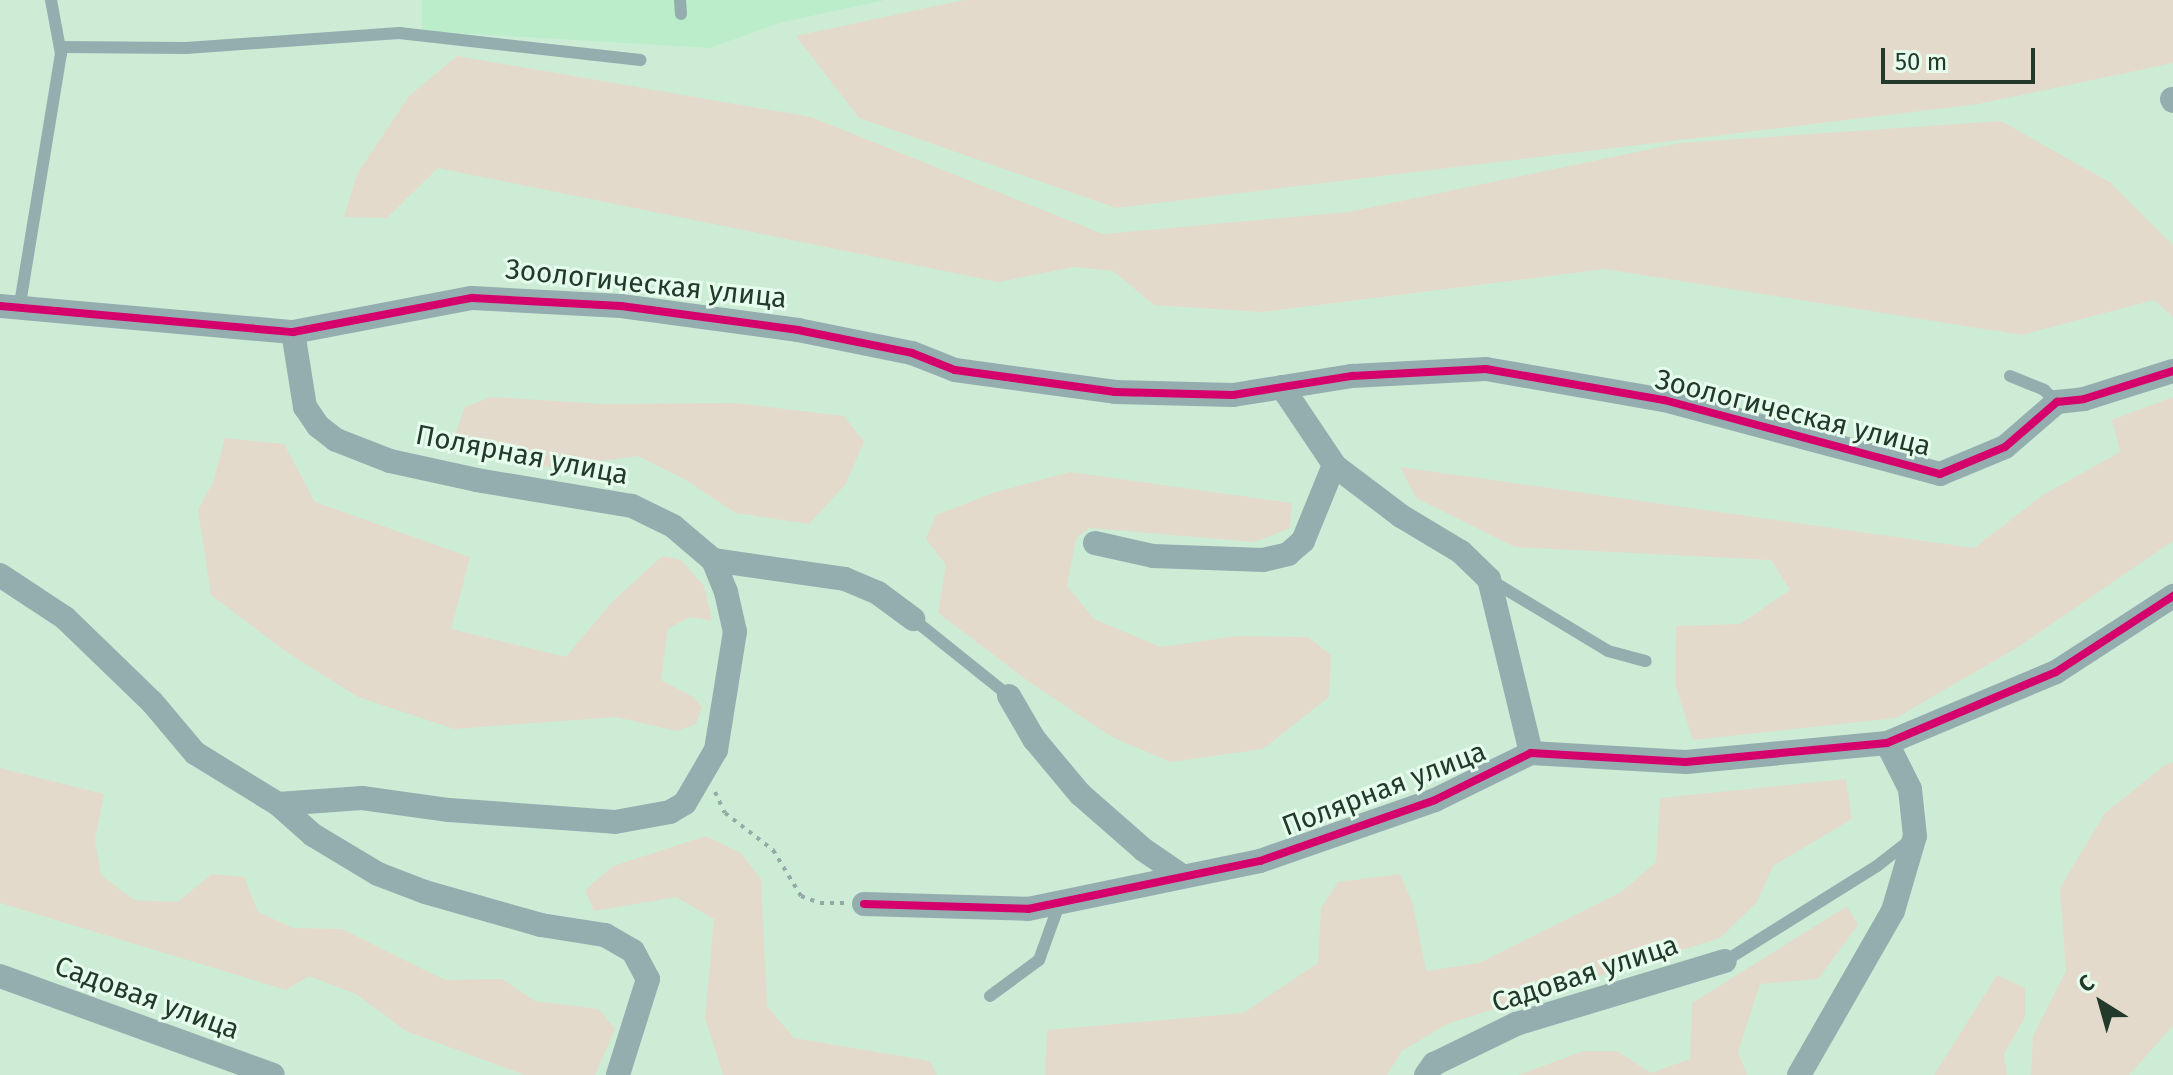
<!DOCTYPE html>
<html>
<head>
<meta charset="utf-8">
<style>
	body { margin:0 }
	#map { position:relative; width:2173px; height:1075px; overflow:hidden; background:#ccecd6; font-family:"Fira Sans",sans-serif }
	div>[style] { position:absolute }
	.built>* { inset:0; background:#bbedcb }
	.green>* { inset:0; background:#e4dacb }
	.path>* { height:4px; margin-top:-2px; transform-origin:0; background:repeating-linear-gradient(90deg,#94aaa6 0 4px,transparent 0 10px) }
	.service>* { height:12px; margin:-6px; padding:0 6px; transform-origin:6px; border-radius:6px; background:#94aeb0 }
	.minor>* { height:24px; margin:-12px; padding:0 12px; transform-origin:12px; border-radius:12px; background:#94aeb0 }
	.cycleway>* { height:8px; margin:-4px; padding:0 4px; transform-origin:4px; border-radius:4px; background:#d6006c }
	span { translate:-50% -50%; white-space:nowrap; text-align:center; line-height:1.15; -webkit-text-stroke:6px #e6fcec; paint-order:stroke }
	.street-label { font-size:28px; color:#233a2a }
	.north { position:absolute; left:2061px; top:963px; width:80px; height:80px; -webkit-text-stroke:6px #e6fcec; paint-order:stroke; rotate:323deg; font-size:22px; font-weight:700; line-height:32px; text-align:center; color:#233a2a }
	.north::after { content:''; display:block; margin:auto; width:28px; height:36px; background:#233a2a; clip-path:polygon(50% 0,100% 100%,50% 72%,0 100%) }
	.scale { position:absolute; left:1881px; top:48px; width:154px; height:36px; box-sizing:border-box; border:4px solid #233a2a; border-top:0; padding-left:10px; font-size:24px; line-height:28px; white-space:nowrap; color:#233a2a; -webkit-text-stroke:6px #e6fcec; paint-order:stroke }
</style>
</head>
<body>
<div id="map">
	<div class="built">
		<i style="clip-path:polygon(422px 0,885px 0,779px 23px,710px 48px,422px 31px)"></i>
	</div>
	<div class="green">
		<i style="clip-path:polygon(964px 0,2173px 0,2173px 63px,1978px 104px,1116px 208px,859px 118px,796px 36px)"></i>
		<i style="clip-path:polygon(457px 56px,811px 117px,1103px 234px,1348px 212px,1680px 143px,2001px 121px,2111px 183px,2173px 245px,2173px 317px,2154px 300px,2022px 335px,1605px 269px,1261px 312px,1154px 305px,1113px 271px,1074px 267px,998px 282px,438px 168px,387px 218px,344px 217px,357px 174px,409px 96px)"></i>
		<i style="clip-path:polygon(491px 397px,604px 404px,735px 403px,844px 416px,864px 442px,845px 485px,809px 524px,736px 513px,684px 479px,638px 456px,552px 468px,471px 452px,455px 435px,465px 407px)"></i>
		<i style="clip-path:polygon(2173px 397px,2173px 541px,2018px 647px,1896px 718px,1693px 740px,1675px 684px,1676px 626px,1740px 624px,1790px 590px,1771px 560px,1515px 547px,1416px 498px,1400px 467px,1974px 548px,2043px 495px,2120px 452px,2112px 420px)"></i>
		<i style="clip-path:polygon(225px 438px,284px 444px,315px 502px,470px 557px,451px 629px,566px 657px,611px 603px,662px 556px,681px 560px,704px 586px,712px 621px,689px 617px,668px 629px,661px 680px,693px 697px,702px 707px,696px 724px,677px 731px,616px 717px,454px 729px,358px 697px,285px 651px,211px 595px,198px 510px,214px 480px)"></i>
		<i style="clip-path:polygon(1070px 472px,1292px 503px,1290px 528px,1255px 542px,1089px 528px,1076px 539px,1067px 586px,1094px 619px,1161px 647px,1237px 636px,1308px 637px,1331px 655px,1329px 697px,1263px 749px,1171px 762px,1112px 737px,1028px 681px,938px 613px,946px 565px,926px 539px,936px 515px,996px 492px)"></i>
		<i style="clip-path:polygon(2173px 762px,2173px 1026px,2129px 1075px,2031px 1075px,2033px 1036px,2066px 971px,2060px 888px,2105px 813px,2165px 765px)"></i>
		<i style="clip-path:polygon(0 768px,104px 794px,95px 840px,101px 875px,134px 900px,177px 902px,212px 874px,244px 877px,258px 912px,293px 928px,342px 929px,445px 980px,502px 979px,535px 1001px,599px 1009px,615px 1029px,595px 1075px,525px 1075px,406px 1031px,356px 994px,309px 976px,286px 990px,0 903px)"></i>
		<i style="clip-path:polygon(1846px 779px,1852px 819px,1773px 866px,1757px 902px,1720px 938px,1447px 1024px,1402px 1051px,1387px 1075px,1045px 1075px,1047px 1030px,1243px 1013px,1318px 963px,1321px 908px,1338px 882px,1400px 874px,1413px 904px,1426px 971px,1479px 963px,1621px 892px,1656px 862px,1660px 798px)"></i>
		<i style="clip-path:polygon(706px 836px,741px 853px,761px 879px,767px 1006px,794px 1038px,930px 1061px,937px 1075px,723px 1075px,705px 1018px,714px 919px,676px 897px,594px 911px,585px 890px,613px 866px)"></i>
		<i style="clip-path:polygon(1847px 906px,1858px 925px,1818px 979px,1760px 984px,1738px 1052px,1747px 1075px,1518px 1075px,1584px 1051px,1617px 1051px,1651px 1073px,1690px 1059px,1692px 1003px)"></i>
		<i style="clip-path:polygon(1997px 975px,2025px 988px,2025px 1017px,2004px 1054px,2007px 1075px,1934px 1075px)"></i>
	</div>
	<div class="path">
		<i style="left:715px;top:792px;width:23px;rotate:65deg"></i>
		<i style="left:725px;top:813px;width:61px;rotate:37.6deg"></i>
		<i style="left:773px;top:850px;width:54px;rotate:58.7deg"></i>
		<i style="left:801px;top:896px;width:20px;rotate:20deg"></i>
		<i style="left:820px;top:903px;width:25px"></i>
	</div>
	<div class="service">
		<i style="left:680px;top:0;width:14px;rotate:86deg"></i>
		<i style="left:60px;top:47px;width:126px;rotate:0.5deg"></i>
		<i style="left:186px;top:48px;width:214px;rotate:-4deg"></i>
		<i style="left:399px;top:33px;width:243px;rotate:6.4deg"></i>
		<i style="left:19px;top:310px;width:259px;rotate:-80.7deg"></i>
		<i style="left:61px;top:54px;width:55px;rotate:-100.5deg"></i>
		<i style="left:2010px;top:376px;width:37px;rotate:22deg"></i>
		<i style="left:2044px;top:390px;width:18px;rotate:43deg"></i>
		<i style="left:1492px;top:581px;width:135px;rotate:31.1deg"></i>
		<i style="left:1608px;top:651px;width:39px;rotate:15deg"></i>
		<i style="left:913px;top:619px;width:123px;rotate:38.7deg"></i>
		<i style="left:1725px;top:961px;width:179px;rotate:-32deg"></i>
		<i style="left:1877px;top:866px;width:41px;rotate:-38deg"></i>
		<i style="left:990px;top:996px;width:61px;rotate:-36.3deg"></i>
		<i style="left:1039px;top:960px;width:62px;rotate:-70.1deg"></i>
	</div>
	<div class="minor">
		<i style="left:2172px;top:99px;width:2px;rotate:63deg"></i>
		<i style="left:0;top:306px;width:294px;rotate:5.1deg"></i>
		<i style="left:293px;top:332px;width:182px;rotate:-10.8deg"></i>
		<i style="left:472px;top:298px;width:149px;rotate:3.1deg"></i>
		<i style="left:621px;top:306px;width:179px;rotate:7.7deg"></i>
		<i style="left:798px;top:330px;width:116px;rotate:11.4deg"></i>
		<i style="left:912px;top:353px;width:46px;rotate:21.6deg"></i>
		<i style="left:955px;top:370px;width:162px;rotate:7.8deg"></i>
		<i style="left:1115px;top:392px;width:118px;rotate:1.5deg"></i>
		<i style="left:1233px;top:395px;width:121px;rotate:-9.1deg"></i>
		<i style="left:1352px;top:376px;width:134px;rotate:-3deg"></i>
		<i style="left:1486px;top:369px;width:181px;rotate:9.9deg"></i>
		<i style="left:1664px;top:400px;width:286px;rotate:15deg"></i>
		<i style="left:1940px;top:474px;width:70px;rotate:-22.6deg"></i>
		<i style="left:2005px;top:447px;width:69px;rotate:-40.9deg"></i>
		<i style="left:2057px;top:402px;width:27px;rotate:-6deg"></i>
		<i style="left:2084px;top:399px;width:93px;rotate:-17.5deg"></i>
		<i style="left:1282px;top:387px;width:95px;rotate:56.1deg"></i>
		<i style="left:1335px;top:466px;width:83px;rotate:37.1deg"></i>
		<i style="left:1401px;top:516px;width:70px;rotate:31deg"></i>
		<i style="left:1461px;top:552px;width:39px;rotate:44deg"></i>
		<i style="left:1489px;top:579px;width:179px;rotate:76.4deg"></i>
		<i style="left:1095px;top:543px;width:59px;rotate:12.6deg"></i>
		<i style="left:1153px;top:556px;width:110px;rotate:2.1deg"></i>
		<i style="left:1263px;top:560px;width:26px;rotate:-13deg"></i>
		<i style="left:1288px;top:554px;width:20px;rotate:-41deg"></i>
		<i style="left:1303px;top:541px;width:82px;rotate:-67.8deg"></i>
		<i style="left:713px;top:560px;width:133px;rotate:8.2deg"></i>
		<i style="left:845px;top:579px;width:36px;rotate:23deg"></i>
		<i style="left:878px;top:593px;width:44px;rotate:36.6deg"></i>
		<i style="left:0;top:575px;width:78px;rotate:33.5deg"></i>
		<i style="left:65px;top:618px;width:121px;rotate:44deg"></i>
		<i style="left:152px;top:702px;width:67px;rotate:49.9deg"></i>
		<i style="left:195px;top:753px;width:97px;rotate:31.6deg"></i>
		<i style="left:278px;top:804px;width:47px;rotate:41.5deg"></i>
		<i style="left:313px;top:835px;width:76px;rotate:31deg"></i>
		<i style="left:378px;top:874px;width:50px;rotate:21deg"></i>
		<i style="left:425px;top:892px;width:121px;rotate:15.9deg"></i>
		<i style="left:541px;top:925px;width:65px;rotate:8.9deg"></i>
		<i style="left:605px;top:935px;width:32px;rotate:30deg"></i>
		<i style="left:633px;top:951px;width:32px;rotate:62deg"></i>
		<i style="left:648px;top:979px;width:101px;rotate:107.4deg"></i>
		<i style="left:1009px;top:696px;width:50px;rotate:59.8deg"></i>
		<i style="left:1034px;top:739px;width:72px;rotate:50.1deg"></i>
		<i style="left:1080px;top:794px;width:85px;rotate:41.2deg"></i>
		<i style="left:1144px;top:850px;width:46px;rotate:34.4deg"></i>
		<i style="left:278px;top:804px;width:84px;rotate:-4.1deg"></i>
		<i style="left:362px;top:798px;width:88px;rotate:7.9deg"></i>
		<i style="left:449px;top:810px;width:166px;rotate:4.1deg"></i>
		<i style="left:615px;top:822px;width:56px;rotate:-10.3deg"></i>
		<i style="left:670px;top:812px;width:17px;rotate:-31deg"></i>
		<i style="left:685px;top:803px;width:61px;rotate:-59.7deg"></i>
		<i style="left:716px;top:750px;width:120px;rotate:-80.9deg"></i>
		<i style="left:735px;top:632px;width:41px;rotate:-102.7deg"></i>
		<i style="left:726px;top:592px;width:35px;rotate:-112deg"></i>
		<i style="left:713px;top:560px;width:52px;rotate:-139.6deg"></i>
		<i style="left:673px;top:526px;width:46px;rotate:-154deg"></i>
		<i style="left:632px;top:506px;width:157px;rotate:-170.5deg"></i>
		<i style="left:477px;top:480px;width:89px;rotate:-167.7deg"></i>
		<i style="left:390px;top:461px;width:58px;rotate:-158.7deg"></i>
		<i style="left:336px;top:440px;width:23px;rotate:-142deg"></i>
		<i style="left:318px;top:426px;width:23px;rotate:-124deg"></i>
		<i style="left:305px;top:407px;width:76px;rotate:-99.1deg"></i>
		<i style="left:864px;top:904px;width:164px;rotate:1.7deg"></i>
		<i style="left:1028px;top:909px;width:237px;rotate:-11.7deg"></i>
		<i style="left:1260px;top:861px;width:185px;rotate:-19.2deg"></i>
		<i style="left:1435px;top:800px;width:107px;rotate:-26.1deg"></i>
		<i style="left:1531px;top:753px;width:155px;rotate:3.3deg"></i>
		<i style="left:1686px;top:762px;width:202px;rotate:-5.4deg"></i>
		<i style="left:1887px;top:743px;width:183px;rotate:-22.8deg"></i>
		<i style="left:2056px;top:672px;width:140px;rotate:-33deg"></i>
		<i style="left:0;top:976px;width:290px;rotate:19.9deg"></i>
		<i style="left:1426px;top:1075px;width:14px;rotate:-54deg"></i>
		<i style="left:1434px;top:1064px;width:91px;rotate:-26deg"></i>
		<i style="left:1516px;top:1024px;width:218px;rotate:-16.8deg"></i>
		<i style="left:1799px;top:1075px;width:189px;rotate:-60.2deg"></i>
		<i style="left:1893px;top:911px;width:78px;rotate:-73.7deg"></i>
		<i style="left:1915px;top:836px;width:47px;rotate:-96.1deg"></i>
		<i style="left:1910px;top:789px;width:51px;rotate:-116.6deg"></i>
	</div>
	<div class="cycleway">
		<i style="left:0;top:306px;width:294px;rotate:5.1deg"></i>
		<i style="left:293px;top:332px;width:182px;rotate:-10.8deg"></i>
		<i style="left:472px;top:298px;width:149px;rotate:3.1deg"></i>
		<i style="left:621px;top:306px;width:179px;rotate:7.7deg"></i>
		<i style="left:798px;top:330px;width:116px;rotate:11.4deg"></i>
		<i style="left:912px;top:353px;width:46px;rotate:21.6deg"></i>
		<i style="left:955px;top:370px;width:162px;rotate:7.8deg"></i>
		<i style="left:1115px;top:392px;width:118px;rotate:1.5deg"></i>
		<i style="left:1233px;top:395px;width:121px;rotate:-9.1deg"></i>
		<i style="left:1352px;top:376px;width:134px;rotate:-3deg"></i>
		<i style="left:1486px;top:369px;width:181px;rotate:9.9deg"></i>
		<i style="left:1664px;top:400px;width:286px;rotate:15deg"></i>
		<i style="left:1940px;top:474px;width:70px;rotate:-22.6deg"></i>
		<i style="left:2005px;top:447px;width:69px;rotate:-40.9deg"></i>
		<i style="left:2057px;top:402px;width:27px;rotate:-6deg"></i>
		<i style="left:2084px;top:399px;width:93px;rotate:-17.5deg"></i>
		<i style="left:864px;top:904px;width:164px;rotate:1.7deg"></i>
		<i style="left:1028px;top:909px;width:237px;rotate:-11.7deg"></i>
		<i style="left:1260px;top:861px;width:185px;rotate:-19.2deg"></i>
		<i style="left:1435px;top:800px;width:107px;rotate:-26.1deg"></i>
		<i style="left:1531px;top:753px;width:155px;rotate:3.3deg"></i>
		<i style="left:1686px;top:762px;width:202px;rotate:-5.4deg"></i>
		<i style="left:1887px;top:743px;width:183px;rotate:-22.8deg"></i>
		<i style="left:2056px;top:672px;width:140px;rotate:-33deg"></i>
	</div>
	<div class="street-label">
		<span style="left:646px;top:284px;rotate:6deg">Зоологическая улица</span>
		<span style="left:1793px;top:413px;rotate:14deg">Зоологическая улица</span>
		<span style="left:522px;top:455px;rotate:11deg">Полярная улица</span>
		<span style="left:1384px;top:789px;rotate:-21deg">Полярная улица</span>
		<span style="left:1585px;top:974px;rotate:-18deg">Садовая улица</span>
		<span style="left:147px;top:998px;rotate:20deg">Садовая улица</span>
	</div>
	<div class="north">С</div>
	<div class="scale">50 m</div>
</div>
</body>
</html>
